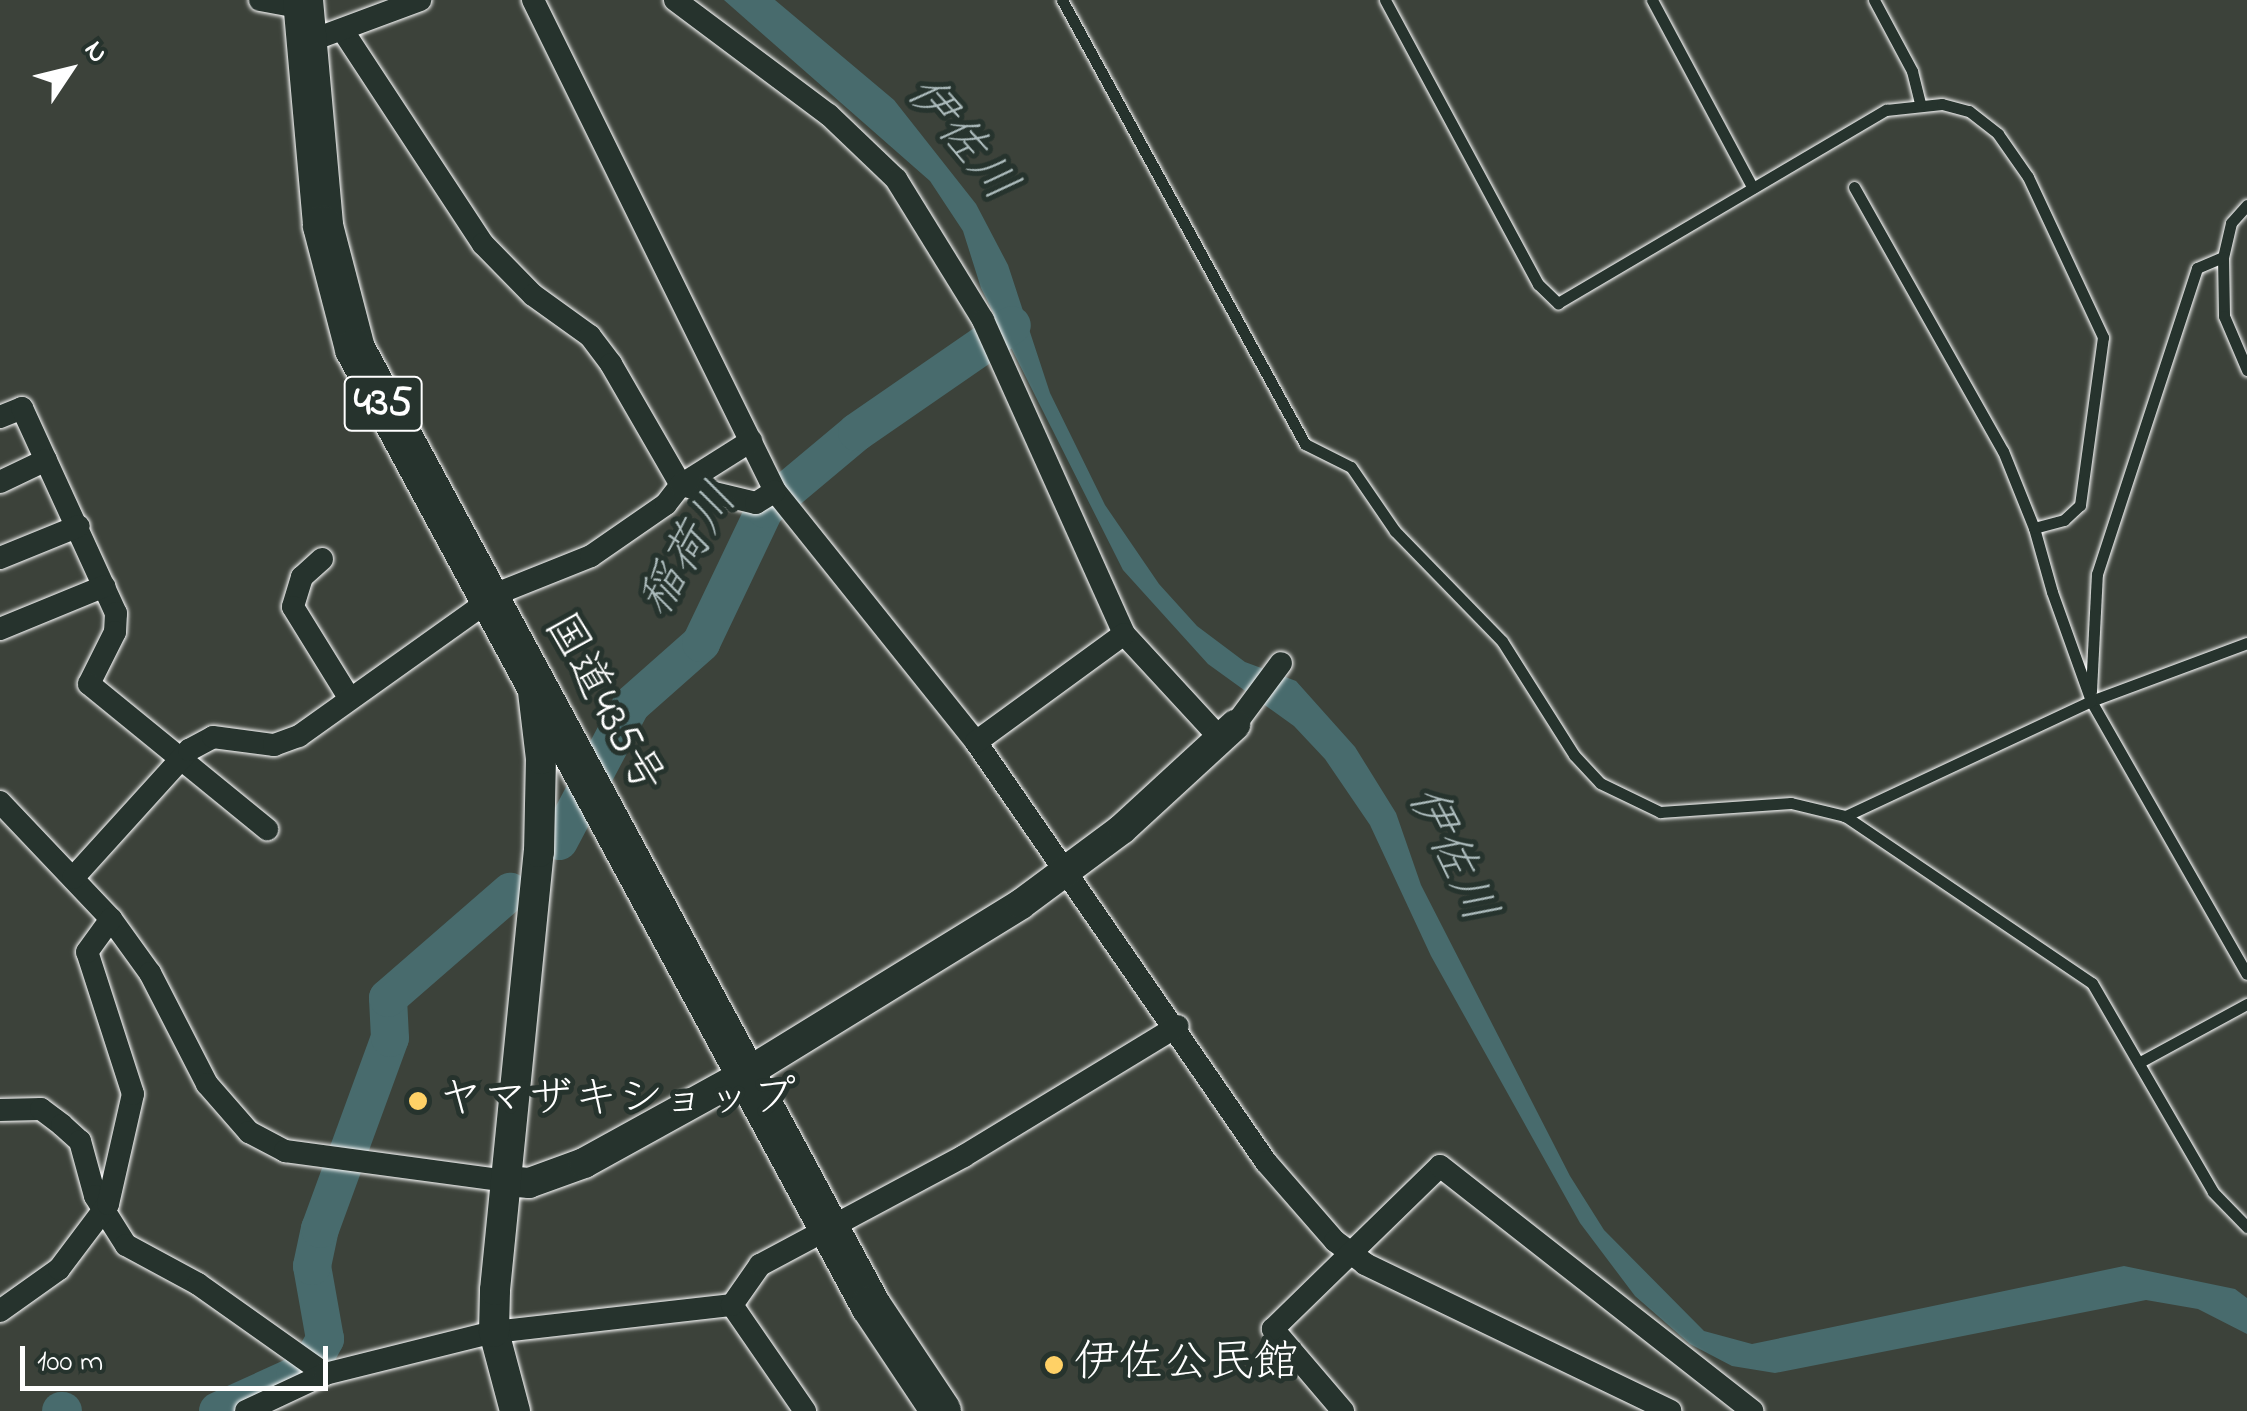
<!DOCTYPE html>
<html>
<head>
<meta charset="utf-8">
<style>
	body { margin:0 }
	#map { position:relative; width:2247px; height:1411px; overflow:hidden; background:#3c423a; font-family:"Indie Flower","Klee One",sans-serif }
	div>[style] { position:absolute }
	.water>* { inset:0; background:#486b6d }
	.river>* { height:38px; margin:-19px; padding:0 19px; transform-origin:19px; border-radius:19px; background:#486b6d }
	.roads { filter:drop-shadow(0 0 2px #fff) drop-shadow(0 0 2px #fff) }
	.service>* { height:11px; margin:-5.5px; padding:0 5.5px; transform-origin:5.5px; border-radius:5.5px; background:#26332d }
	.minor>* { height:22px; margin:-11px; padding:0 11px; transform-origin:11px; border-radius:11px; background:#26332d }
	.tertiary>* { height:30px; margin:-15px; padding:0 15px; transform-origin:15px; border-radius:15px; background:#26332d }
	.trunk>* { height:40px; margin:-20px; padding:0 20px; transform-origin:20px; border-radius:20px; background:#26332d }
	.dots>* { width:28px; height:28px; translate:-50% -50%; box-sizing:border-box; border:5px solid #26332d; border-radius:50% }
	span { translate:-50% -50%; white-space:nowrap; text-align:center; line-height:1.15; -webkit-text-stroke:10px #26332d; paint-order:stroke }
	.shield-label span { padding:2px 8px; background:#26332d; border:2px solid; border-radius:8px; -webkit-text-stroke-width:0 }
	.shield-label { font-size:42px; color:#fff; font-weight:700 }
	.street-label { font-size:45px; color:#fff }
	.poi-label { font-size:45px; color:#fff }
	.left { translate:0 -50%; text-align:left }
	.water-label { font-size:48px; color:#adbcbd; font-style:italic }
	.north { position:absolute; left:20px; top:20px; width:100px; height:100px; -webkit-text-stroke:8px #26332d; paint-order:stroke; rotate:55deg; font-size:28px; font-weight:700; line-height:40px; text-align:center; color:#fff }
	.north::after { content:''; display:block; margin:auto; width:35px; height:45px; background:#fff; clip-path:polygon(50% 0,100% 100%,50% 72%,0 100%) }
	.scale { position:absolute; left:20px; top:1346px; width:308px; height:45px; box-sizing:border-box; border:5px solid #fff; border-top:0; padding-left:12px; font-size:30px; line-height:35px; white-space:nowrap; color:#fff; -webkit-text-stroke:8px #26332d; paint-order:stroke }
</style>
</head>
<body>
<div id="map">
	<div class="water">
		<i style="clip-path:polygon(724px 0,775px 0,894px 100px,976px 204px,1008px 265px,1050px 393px,1105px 505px,1159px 584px,1197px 626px,1245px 662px,1296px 681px,1355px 747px,1396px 813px,1421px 885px,1570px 1176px,1604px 1230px,1704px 1331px,1752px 1344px,2124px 1266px,2235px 1289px,2247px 1298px,2247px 1334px,2198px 1309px,2146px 1300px,1775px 1373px,1732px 1366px,1690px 1344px,1635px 1296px,1580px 1223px,1431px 956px,1370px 825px,1325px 759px,1294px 726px,1208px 664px,1123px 570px,981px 288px,963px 231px,930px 181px)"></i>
	</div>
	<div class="river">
		<i style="left:559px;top:841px;width:154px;rotate:-62.1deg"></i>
		<i style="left:631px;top:705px;width:94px;rotate:-41.5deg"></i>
		<i style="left:701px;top:643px;width:148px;rotate:-64.5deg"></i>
		<i style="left:765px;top:509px;width:120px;rotate:-39.9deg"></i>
		<i style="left:857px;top:432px;width:188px;rotate:-34.6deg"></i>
		<i style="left:61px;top:1411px;width:2px"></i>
		<i style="left:218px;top:1411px;width:85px;rotate:-24.4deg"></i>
		<i style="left:295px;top:1376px;width:25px;rotate:-42deg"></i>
		<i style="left:314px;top:1359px;width:23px;rotate:-61deg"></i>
		<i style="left:325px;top:1339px;width:74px;rotate:-100.1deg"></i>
		<i style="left:312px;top:1266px;width:38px;rotate:-78deg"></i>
		<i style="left:320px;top:1229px;width:203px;rotate:-69.9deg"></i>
		<i style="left:390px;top:1038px;width:40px;rotate:-92.9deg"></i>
		<i style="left:388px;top:998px;width:162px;rotate:-41deg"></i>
	</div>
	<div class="roads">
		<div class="service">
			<i style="left:1062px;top:0;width:506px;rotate:61.31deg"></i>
			<i style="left:1305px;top:444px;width:51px;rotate:26.6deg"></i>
			<i style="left:1351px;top:467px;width:78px;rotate:55.5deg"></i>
			<i style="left:1395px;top:531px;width:153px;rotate:45.8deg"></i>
			<i style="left:1502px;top:641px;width:135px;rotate:57.7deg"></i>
			<i style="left:1574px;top:755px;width:38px;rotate:47deg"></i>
			<i style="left:1600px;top:783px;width:67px;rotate:25.8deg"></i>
			<i style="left:1660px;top:812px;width:131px;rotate:-3.9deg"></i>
			<i style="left:1791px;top:803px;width:56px;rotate:13.5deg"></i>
			<i style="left:1385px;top:0;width:323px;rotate:61.7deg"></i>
			<i style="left:1538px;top:284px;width:28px;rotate:44deg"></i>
			<i style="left:1558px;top:303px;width:381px;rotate:-30.5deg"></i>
			<i style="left:1886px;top:110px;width:56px;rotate:-6.1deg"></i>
			<i style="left:1942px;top:104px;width:28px;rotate:15deg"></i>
			<i style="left:1969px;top:111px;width:37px;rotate:38deg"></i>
			<i style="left:1998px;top:134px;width:52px;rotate:55.1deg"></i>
			<i style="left:2028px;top:177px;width:177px;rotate:64.9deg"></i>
			<i style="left:2103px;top:337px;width:170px;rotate:97.8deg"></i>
			<i style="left:2080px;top:505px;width:22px;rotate:137deg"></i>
			<i style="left:2064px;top:520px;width:31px;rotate:165deg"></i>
			<i style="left:2034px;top:528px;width:66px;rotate:74.3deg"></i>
			<i style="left:2052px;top:592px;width:116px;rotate:70.3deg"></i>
			<i style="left:2091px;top:701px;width:314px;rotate:60.3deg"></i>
			<i style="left:1652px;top:0;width:213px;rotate:61.8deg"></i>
			<i style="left:1874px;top:0;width:81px;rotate:61.8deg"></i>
			<i style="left:1912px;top:71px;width:33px;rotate:76deg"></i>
			<i style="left:1854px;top:187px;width:303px;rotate:60.6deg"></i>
			<i style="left:2003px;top:451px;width:83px;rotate:68.1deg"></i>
			<i style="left:2247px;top:205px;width:24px;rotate:132deg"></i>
			<i style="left:2231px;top:223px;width:35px;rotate:103deg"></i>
			<i style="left:2223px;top:257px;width:59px;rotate:89deg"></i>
			<i style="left:2224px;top:316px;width:59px;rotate:66.9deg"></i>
			<i style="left:2247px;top:643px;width:166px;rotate:159.6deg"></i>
			<i style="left:2091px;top:701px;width:272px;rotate:154.9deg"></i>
			<i style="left:1845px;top:816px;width:298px;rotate:34.1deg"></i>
			<i style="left:2092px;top:983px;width:241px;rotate:59.9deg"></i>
			<i style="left:2213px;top:1192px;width:49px;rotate:45.8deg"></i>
			<i style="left:2091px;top:691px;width:117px;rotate:-87.1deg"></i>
			<i style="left:2097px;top:574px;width:322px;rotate:-71.9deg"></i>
			<i style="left:2197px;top:268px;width:28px;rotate:-23deg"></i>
			<i style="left:2140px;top:1062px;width:122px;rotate:-28.5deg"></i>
		</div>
		<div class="minor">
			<i style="left:260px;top:0;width:44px;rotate:10.5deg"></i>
			<i style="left:533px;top:0;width:547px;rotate:63.76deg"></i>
			<i style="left:775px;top:491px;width:322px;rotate:51.3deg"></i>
			<i style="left:976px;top:742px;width:510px;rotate:55.38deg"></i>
			<i style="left:1266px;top:1162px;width:105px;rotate:48.9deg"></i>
			<i style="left:1335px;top:1241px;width:38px;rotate:37deg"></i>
			<i style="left:1365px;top:1264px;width:339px;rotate:25.7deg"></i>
			<i style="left:675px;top:0;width:192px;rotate:36.8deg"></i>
			<i style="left:829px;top:115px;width:93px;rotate:43.7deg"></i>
			<i style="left:896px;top:179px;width:166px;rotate:58.3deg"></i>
			<i style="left:983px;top:320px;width:344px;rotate:65.8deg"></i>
			<i style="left:1124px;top:634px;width:143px;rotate:47.3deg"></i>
			<i style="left:343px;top:31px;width:255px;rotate:56.7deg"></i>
			<i style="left:483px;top:244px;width:71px;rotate:45.6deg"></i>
			<i style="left:533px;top:295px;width:70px;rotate:35.7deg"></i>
			<i style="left:590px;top:336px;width:35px;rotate:53deg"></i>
			<i style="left:611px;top:364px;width:140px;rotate:60deg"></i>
			<i style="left:681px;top:485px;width:77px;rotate:13.5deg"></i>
			<i style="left:756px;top:503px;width:22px;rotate:-32deg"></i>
			<i style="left:307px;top:42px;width:121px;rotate:-20.4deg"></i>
			<i style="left:0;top:417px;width:24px;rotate:-22deg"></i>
			<i style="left:22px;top:408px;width:226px;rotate:65.4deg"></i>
			<i style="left:116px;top:613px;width:19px;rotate:93deg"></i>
			<i style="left:115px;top:632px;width:58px;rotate:116.6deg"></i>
			<i style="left:89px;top:684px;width:230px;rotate:39.2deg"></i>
			<i style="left:0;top:482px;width:51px;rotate:-25.6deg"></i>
			<i style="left:0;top:558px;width:85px;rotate:-22.1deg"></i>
			<i style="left:322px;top:559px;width:27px;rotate:138deg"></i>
			<i style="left:302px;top:577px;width:31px;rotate:107deg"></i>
			<i style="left:293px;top:607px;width:105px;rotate:58.3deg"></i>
			<i style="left:0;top:629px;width:113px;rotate:-22.3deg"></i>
			<i style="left:1235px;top:725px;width:77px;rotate:-53.4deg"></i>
			<i style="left:976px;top:742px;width:183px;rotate:-36.1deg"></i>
			<i style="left:0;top:802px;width:161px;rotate:46.5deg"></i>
			<i style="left:111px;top:919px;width:67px;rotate:54.2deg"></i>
			<i style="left:150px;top:973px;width:125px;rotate:62.8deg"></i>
			<i style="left:207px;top:1084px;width:64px;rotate:48.8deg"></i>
			<i style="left:249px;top:1132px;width:41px;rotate:27.8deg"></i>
			<i style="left:285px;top:1151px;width:223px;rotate:7.7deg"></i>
			<i style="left:73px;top:878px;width:173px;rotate:-47.8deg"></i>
			<i style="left:189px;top:750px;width:27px;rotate:-28deg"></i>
			<i style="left:213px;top:737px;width:62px;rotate:7.5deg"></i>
			<i style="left:274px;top:745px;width:27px;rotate:-20deg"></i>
			<i style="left:299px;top:736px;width:248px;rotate:-35.5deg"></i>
			<i style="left:501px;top:592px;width:97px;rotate:-21.8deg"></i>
			<i style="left:591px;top:556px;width:91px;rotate:-34.7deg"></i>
			<i style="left:666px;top:504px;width:24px;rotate:-52deg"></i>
			<i style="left:681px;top:485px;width:83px;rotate:-32.2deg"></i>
			<i style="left:0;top:1110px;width:41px;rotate:-1.4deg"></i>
			<i style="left:41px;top:1109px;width:26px;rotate:37deg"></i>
			<i style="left:62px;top:1125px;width:24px;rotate:42deg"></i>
			<i style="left:80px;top:1141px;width:57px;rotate:74.7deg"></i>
			<i style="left:95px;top:1196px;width:58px;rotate:57.7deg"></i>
			<i style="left:126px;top:1245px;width:82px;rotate:28.4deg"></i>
			<i style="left:198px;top:1284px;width:156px;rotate:35.3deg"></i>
			<i style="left:0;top:1311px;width:72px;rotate:-35.4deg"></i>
			<i style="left:59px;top:1269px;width:81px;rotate:-53deg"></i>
			<i style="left:108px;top:1204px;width:113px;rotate:-77.2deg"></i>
			<i style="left:133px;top:1094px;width:149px;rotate:-107.9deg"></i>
			<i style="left:87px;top:952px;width:41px;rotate:-54deg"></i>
			<i style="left:246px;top:1411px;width:87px;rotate:-25.1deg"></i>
			<i style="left:325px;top:1374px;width:174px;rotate:-14deg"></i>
			<i style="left:494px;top:1332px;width:240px;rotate:-6.5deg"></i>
			<i style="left:805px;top:1411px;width:129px;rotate:-124.6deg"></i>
			<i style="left:732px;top:1305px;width:49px;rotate:-55deg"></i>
			<i style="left:760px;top:1265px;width:231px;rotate:-28.1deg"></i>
			<i style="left:964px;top:1156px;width:250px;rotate:-31.3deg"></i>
			<i style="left:1343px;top:1411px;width:108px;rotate:-130.5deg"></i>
			<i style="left:1273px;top:1329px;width:233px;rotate:-44.3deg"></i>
			<i style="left:1440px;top:1166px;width:397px;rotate:38.1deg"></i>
		</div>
		<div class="tertiary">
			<i style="left:506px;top:1181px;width:23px;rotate:5deg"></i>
			<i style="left:529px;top:1183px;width:59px;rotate:-20deg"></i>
			<i style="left:584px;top:1163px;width:184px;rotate:-28.9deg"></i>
			<i style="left:745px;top:1074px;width:324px;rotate:-31.6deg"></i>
			<i style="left:1021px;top:904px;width:126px;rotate:-36.6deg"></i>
			<i style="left:1122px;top:829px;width:154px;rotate:-42.6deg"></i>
			<i style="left:515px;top:1411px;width:82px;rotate:-104.9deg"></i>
			<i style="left:494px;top:1332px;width:42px;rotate:-88.6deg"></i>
			<i style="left:495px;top:1290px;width:440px;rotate:-84.3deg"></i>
			<i style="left:539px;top:852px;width:93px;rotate:-88.8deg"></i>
			<i style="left:541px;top:759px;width:67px;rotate:-96.8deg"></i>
		</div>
		<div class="trunk">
			<i style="left:303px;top:0;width:227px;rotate:84.9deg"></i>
			<i style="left:323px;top:226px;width:127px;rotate:75.4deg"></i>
			<i style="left:355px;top:349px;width:1087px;rotate:61.67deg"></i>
			<i style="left:871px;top:1306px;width:126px;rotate:56.3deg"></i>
		</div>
	</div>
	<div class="dots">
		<i style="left:418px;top:1101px;background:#ffd166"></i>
		<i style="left:1054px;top:1365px;background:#ffd166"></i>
	</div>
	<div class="shield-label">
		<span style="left:383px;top:404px">435</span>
	</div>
	<div class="street-label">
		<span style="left:602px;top:704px;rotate:61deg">国道435号</span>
	</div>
	<div class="poi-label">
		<span class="left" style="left:438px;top:1101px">ヤマザキショップ</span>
		<span class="left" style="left:1074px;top:1365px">伊佐公民館</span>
	</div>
	<div class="water-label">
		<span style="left:960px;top:140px;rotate:51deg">伊佐川</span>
		<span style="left:690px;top:551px;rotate:-59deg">稲荷川</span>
		<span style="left:1450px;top:855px;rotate:65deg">伊佐川</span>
	</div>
	<div class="north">N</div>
	<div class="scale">100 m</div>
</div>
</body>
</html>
